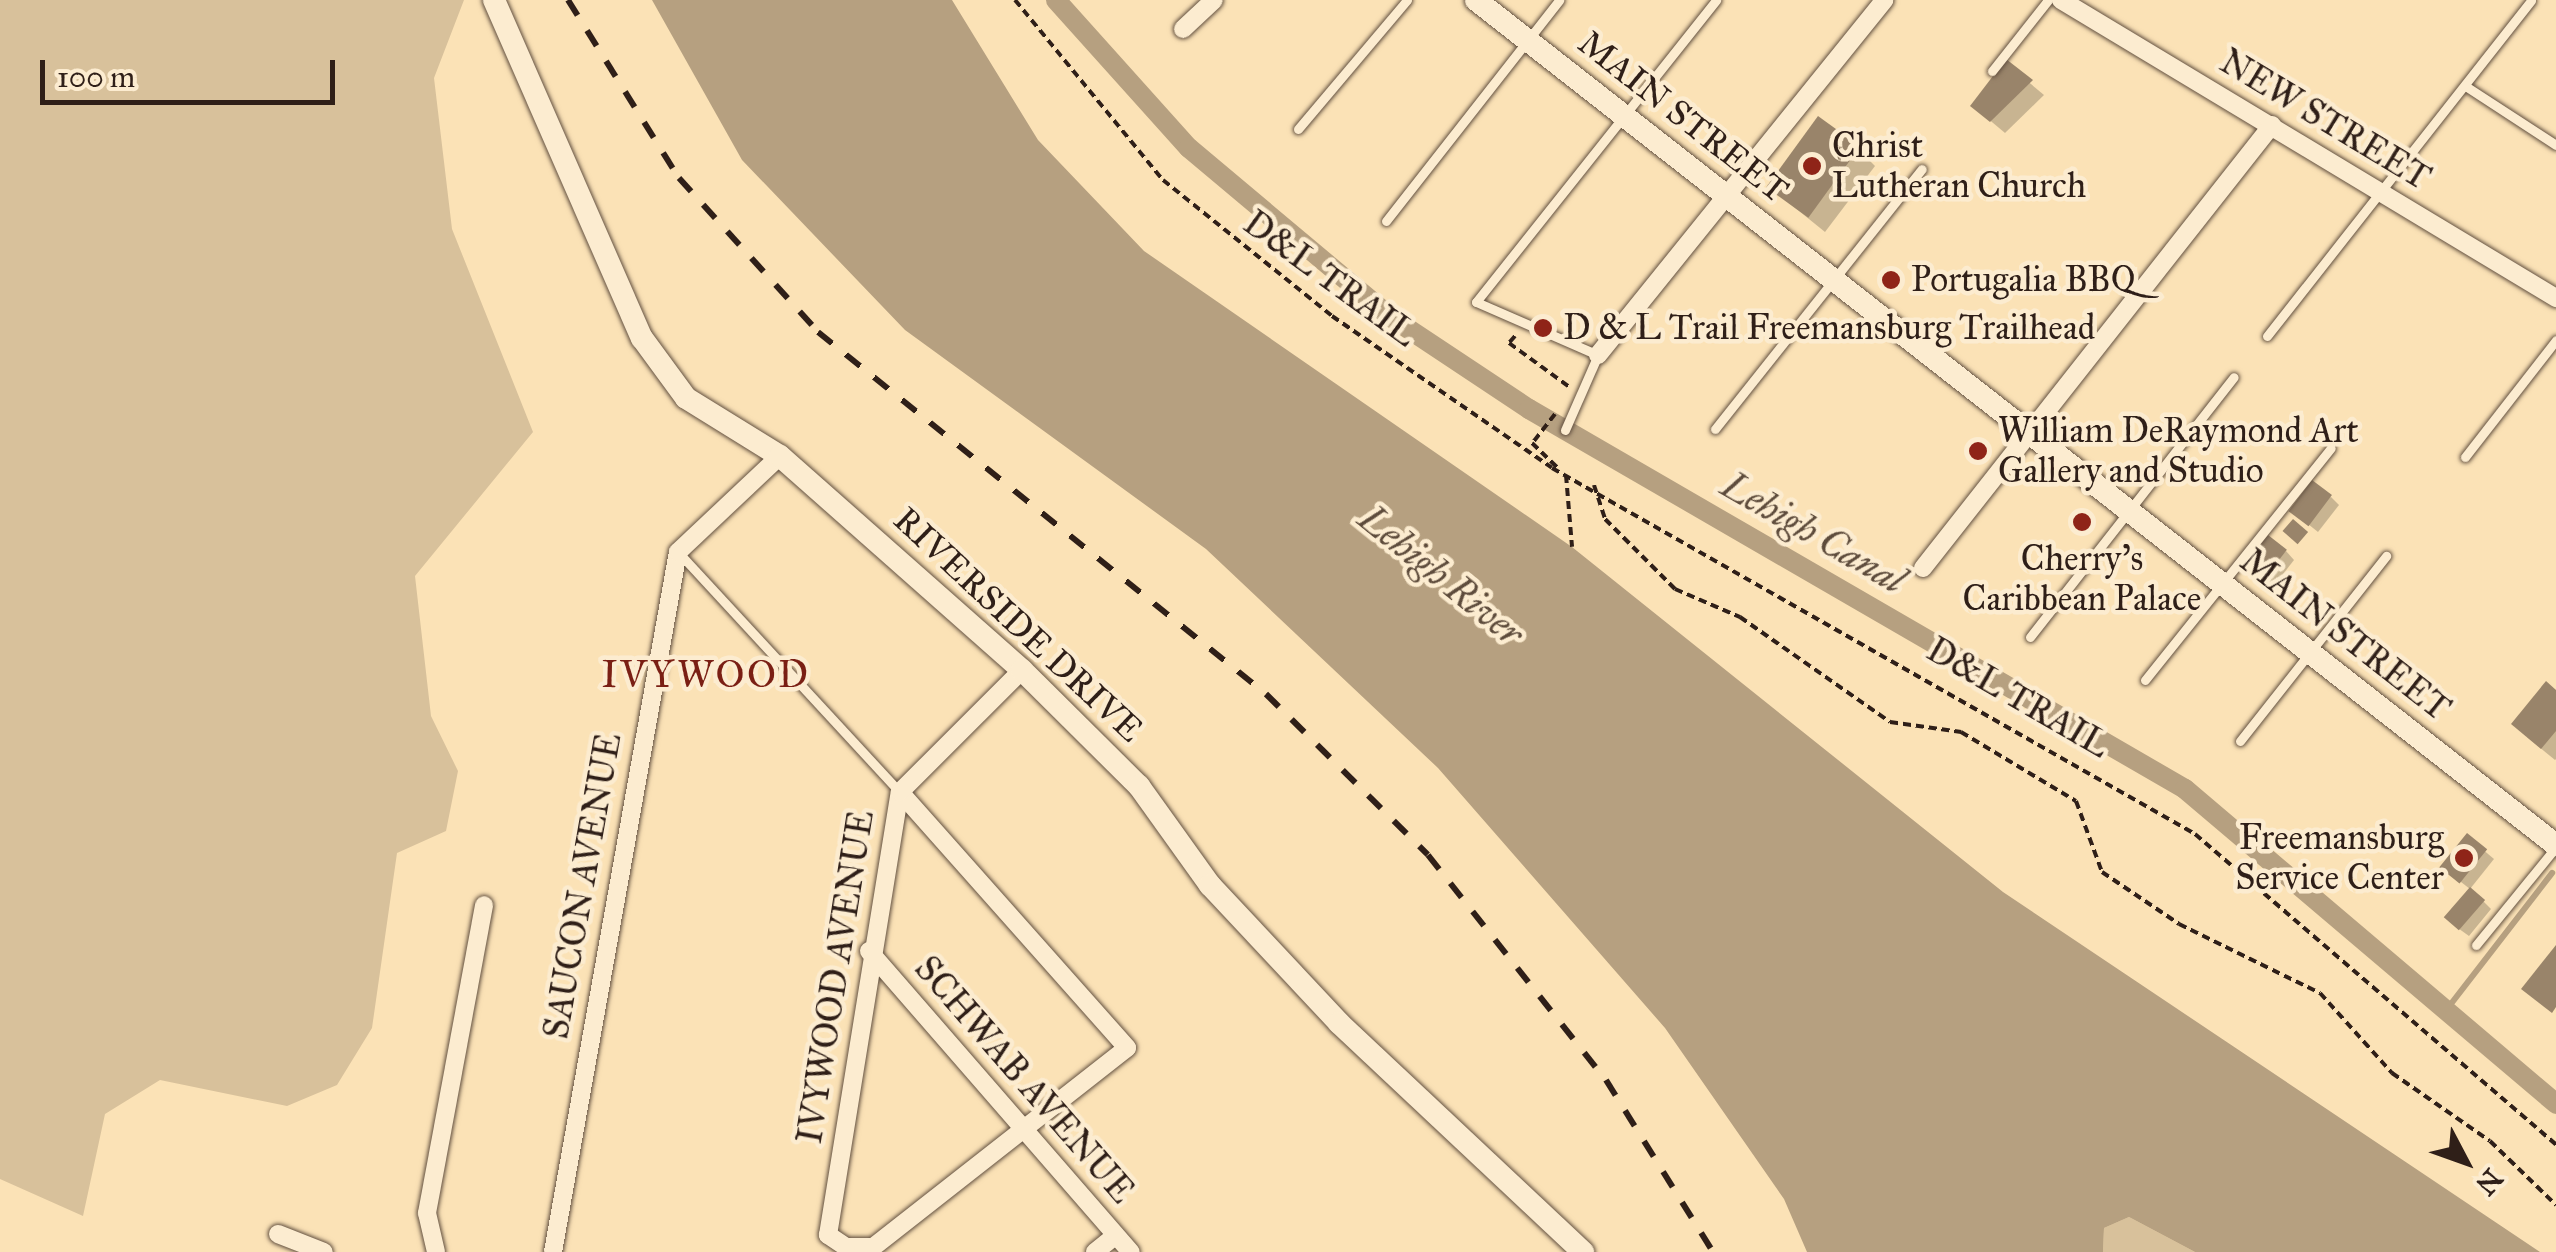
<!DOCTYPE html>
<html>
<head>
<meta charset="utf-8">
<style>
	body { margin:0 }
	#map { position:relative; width:2556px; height:1252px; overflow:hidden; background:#fbe2b6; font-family:"IM FELL Great Primer",serif }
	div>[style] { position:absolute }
	.green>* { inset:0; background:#d8c19b }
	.water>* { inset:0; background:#b6a080 }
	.shadow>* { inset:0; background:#0003 }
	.stream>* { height:6px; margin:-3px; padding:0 3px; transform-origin:3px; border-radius:3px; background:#b6a080 }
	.canal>* { height:20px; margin:-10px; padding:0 10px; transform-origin:10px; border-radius:10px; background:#b6a080 }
	.building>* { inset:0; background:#99846a; transform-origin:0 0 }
	.path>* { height:4px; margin-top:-2px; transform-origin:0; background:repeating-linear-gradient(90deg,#2f1f18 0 8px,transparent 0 13px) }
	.roads { filter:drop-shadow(0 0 2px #625040) drop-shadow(0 0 2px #625040) }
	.service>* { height:9px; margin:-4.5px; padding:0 4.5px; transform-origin:4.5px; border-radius:4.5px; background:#fcecd0 }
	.minor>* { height:18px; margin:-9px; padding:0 9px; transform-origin:9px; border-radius:9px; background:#fcecd0 }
	.tertiary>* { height:22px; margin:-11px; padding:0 11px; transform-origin:11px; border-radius:11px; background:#fcecd0 }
	.rail>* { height:6px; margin-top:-3px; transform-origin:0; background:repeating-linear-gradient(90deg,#2f1f18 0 18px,transparent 0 36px) }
	.dots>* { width:28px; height:28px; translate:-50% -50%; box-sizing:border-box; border:5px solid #fcecd0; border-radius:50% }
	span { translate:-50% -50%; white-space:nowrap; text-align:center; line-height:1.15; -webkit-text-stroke:9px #fcecd0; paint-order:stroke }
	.street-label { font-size:35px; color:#2f1f18 }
	.poi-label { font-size:35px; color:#2f1f18 }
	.left { translate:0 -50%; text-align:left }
	.right { translate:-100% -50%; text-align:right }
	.water-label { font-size:38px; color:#5e4c3c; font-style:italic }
	.neighbourhood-label { font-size:38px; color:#7a1f14; letter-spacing:2.5px }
	.north { position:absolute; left:2416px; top:1112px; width:100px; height:100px; -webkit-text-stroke:8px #fcecd0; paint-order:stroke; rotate:131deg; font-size:28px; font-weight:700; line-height:40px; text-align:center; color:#2f1f18 }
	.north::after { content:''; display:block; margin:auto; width:35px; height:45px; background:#2f1f18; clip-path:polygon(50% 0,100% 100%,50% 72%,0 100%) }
	.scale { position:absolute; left:40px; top:60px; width:295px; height:45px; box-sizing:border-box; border:5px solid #2f1f18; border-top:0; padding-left:12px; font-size:30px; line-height:35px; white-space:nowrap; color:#2f1f18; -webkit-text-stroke:8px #fcecd0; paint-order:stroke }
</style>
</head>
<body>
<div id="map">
	<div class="green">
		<i style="clip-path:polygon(0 0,464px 0,434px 78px,452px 229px,533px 432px,415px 576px,431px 716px,458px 771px,446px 831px,397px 853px,372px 1028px,337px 1085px,287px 1106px,160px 1080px,105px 1114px,83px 1216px,0 1179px)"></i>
		<i style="clip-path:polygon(2129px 1217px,2195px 1252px,2103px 1252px,2104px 1228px)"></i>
	</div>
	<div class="water">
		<i style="clip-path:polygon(652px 0,952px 0,1038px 140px,1144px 251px,1572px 547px,2003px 892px,2540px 1252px,2195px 1252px,2129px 1217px,2104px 1228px,2103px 1252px,1807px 1252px,1784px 1199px,1665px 1028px,1438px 768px,1206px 549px,905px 330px,742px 160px)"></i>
	</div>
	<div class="shadow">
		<i style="clip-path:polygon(2006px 63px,2044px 95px,2005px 133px,1973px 106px)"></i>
		<i style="clip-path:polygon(1858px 149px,1875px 166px,1825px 232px,1767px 185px)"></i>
		<i style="clip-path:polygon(2331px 497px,2339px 505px,2318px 532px,2293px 512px)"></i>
		<i style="clip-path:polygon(2286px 551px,2294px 560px,2270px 591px,2254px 578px)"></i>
		<i style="clip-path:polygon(2556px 693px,2556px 759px,2555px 760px,2527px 737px)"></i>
		<i style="clip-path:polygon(2468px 837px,2494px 859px,2470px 889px,2452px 875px)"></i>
		<i style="clip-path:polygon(2483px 901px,2491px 909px,2469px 936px,2455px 926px)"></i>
	</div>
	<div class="stream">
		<i style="left:2447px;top:1009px;width:172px;rotate:-52.3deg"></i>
	</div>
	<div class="canal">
		<i style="left:1056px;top:0;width:199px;rotate:48.1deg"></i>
		<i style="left:1189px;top:148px;width:261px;rotate:40deg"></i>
		<i style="left:1389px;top:316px;width:168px;rotate:33.6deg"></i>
		<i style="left:1529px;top:409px;width:758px;rotate:30.08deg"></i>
		<i style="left:2185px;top:789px;width:487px;rotate:40.3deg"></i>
	</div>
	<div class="building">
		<i style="clip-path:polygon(2006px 59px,2033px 80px,1990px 122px,1970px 106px)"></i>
		<i style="left:1818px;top:116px;width:52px;height:88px;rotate:36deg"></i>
		<i style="left:2312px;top:480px;width:25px;height:39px;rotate:37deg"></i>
		<i style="left:2293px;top:519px;width:20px;height:16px;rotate:41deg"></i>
		<i style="left:2268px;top:535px;width:24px;height:44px;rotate:38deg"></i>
		<i style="clip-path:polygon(2546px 681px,2556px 690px,2556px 731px,2541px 749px,2511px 724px)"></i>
		<i style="left:2467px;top:833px;width:26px;height:44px;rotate:39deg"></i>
		<i style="left:2470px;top:887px;width:20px;height:40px;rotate:41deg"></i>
		<i style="clip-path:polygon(2556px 945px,2556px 1007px,2552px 1013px,2521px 989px)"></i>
	</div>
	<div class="path">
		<i style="left:1015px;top:0;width:233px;rotate:50.6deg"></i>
		<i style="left:1163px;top:180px;width:217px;rotate:38.8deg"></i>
		<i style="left:1332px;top:316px;width:267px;rotate:34.6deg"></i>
		<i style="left:1552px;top:468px;width:740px;rotate:29.65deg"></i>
		<i style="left:2195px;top:834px;width:476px;rotate:40.7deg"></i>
		<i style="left:1515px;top:336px;width:9px;rotate:131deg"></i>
		<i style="left:1509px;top:343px;width:77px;rotate:36deg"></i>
		<i style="left:1555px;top:414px;width:37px;rotate:128deg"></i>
		<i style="left:1532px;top:443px;width:37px;rotate:44deg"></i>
		<i style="left:1566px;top:475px;width:72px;rotate:85.2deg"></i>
		<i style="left:1594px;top:485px;width:36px;rotate:72deg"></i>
		<i style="left:1605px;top:519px;width:99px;rotate:45deg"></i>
		<i style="left:1675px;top:589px;width:71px;rotate:23.3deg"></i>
		<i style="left:1740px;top:617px;width:183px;rotate:35deg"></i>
		<i style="left:1890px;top:722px;width:72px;rotate:8deg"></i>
		<i style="left:1961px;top:732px;width:134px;rotate:31deg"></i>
		<i style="left:2076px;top:801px;width:76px;rotate:69.9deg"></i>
		<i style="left:2102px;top:872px;width:93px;rotate:34deg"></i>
		<i style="left:2179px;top:924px;width:157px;rotate:26.1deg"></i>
		<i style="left:2320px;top:993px;width:108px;rotate:48deg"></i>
		<i style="left:2392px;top:1073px;width:119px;rotate:34.8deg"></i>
		<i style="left:2490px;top:1141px;width:92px;rotate:44.1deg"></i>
	</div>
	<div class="roads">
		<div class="service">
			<i style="left:1992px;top:71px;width:90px;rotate:-51.7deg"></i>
			<i style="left:2467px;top:87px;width:106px;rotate:33.1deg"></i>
			<i style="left:1298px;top:129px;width:169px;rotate:-49.8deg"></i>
			<i style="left:1386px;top:221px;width:281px;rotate:-51.9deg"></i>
			<i style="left:2267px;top:336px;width:427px;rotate:-51.8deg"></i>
			<i style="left:1715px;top:429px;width:332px;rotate:-51.5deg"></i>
			<i style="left:1565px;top:430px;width:82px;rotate:-66.3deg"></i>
			<i style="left:1598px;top:355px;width:133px;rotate:-156.5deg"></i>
			<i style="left:1476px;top:302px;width:386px;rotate:-51.5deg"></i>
			<i style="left:2465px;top:457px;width:148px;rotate:-52.1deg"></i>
			<i style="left:680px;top:554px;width:324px;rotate:47.3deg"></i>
			<i style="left:2030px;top:637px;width:330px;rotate:-51.9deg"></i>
			<i style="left:2145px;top:680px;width:297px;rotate:-51.3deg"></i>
			<i style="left:2240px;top:741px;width:236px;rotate:-51.7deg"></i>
			<i style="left:2476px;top:945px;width:127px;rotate:-50.8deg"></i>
		</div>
		<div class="minor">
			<i style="left:2061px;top:0;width:578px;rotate:31.05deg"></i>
			<i style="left:1183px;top:29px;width:42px;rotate:-43.1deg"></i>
			<i style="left:1598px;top:355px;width:456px;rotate:-51.1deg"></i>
			<i style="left:1923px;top:568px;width:564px;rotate:-51.77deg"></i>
			<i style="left:900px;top:792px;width:342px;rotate:48.4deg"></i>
			<i style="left:1127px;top:1048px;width:323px;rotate:141.9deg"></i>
			<i style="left:873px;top:1247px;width:27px;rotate:180deg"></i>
			<i style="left:846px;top:1247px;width:22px;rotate:-146deg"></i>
			<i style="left:828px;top:1235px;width:449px;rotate:-80.8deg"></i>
			<i style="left:900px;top:792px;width:173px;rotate:-45deg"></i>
			<i style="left:869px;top:951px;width:399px;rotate:49deg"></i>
			<i style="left:278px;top:1234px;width:49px;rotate:21.4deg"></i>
			<i style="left:436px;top:1252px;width:40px;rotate:-103deg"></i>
			<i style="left:427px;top:1213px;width:313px;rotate:-79.5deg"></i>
			<i style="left:553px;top:1252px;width:711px;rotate:-79.88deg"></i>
			<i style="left:678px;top:552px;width:140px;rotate:-43.3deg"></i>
			<i style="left:1095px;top:1252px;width:26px;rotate:-39deg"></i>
		</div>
		<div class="tertiary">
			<i style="left:494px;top:0;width:369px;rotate:66.4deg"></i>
			<i style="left:642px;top:338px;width:74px;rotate:53.7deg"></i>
			<i style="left:686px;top:398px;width:110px;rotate:31.7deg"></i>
			<i style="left:780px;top:456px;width:323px;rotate:41.5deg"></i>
			<i style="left:1022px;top:670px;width:165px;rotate:44.8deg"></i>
			<i style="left:1139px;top:786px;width:122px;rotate:54.4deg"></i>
			<i style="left:1210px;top:885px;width:189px;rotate:46.9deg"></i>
			<i style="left:1339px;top:1023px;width:335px;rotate:43.2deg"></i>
			<i style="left:1476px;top:0;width:1371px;rotate:38.04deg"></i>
		</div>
	</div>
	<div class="rail">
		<i style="left:568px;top:0;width:210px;rotate:58.1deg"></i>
		<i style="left:679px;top:178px;width:207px;rotate:47.9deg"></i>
		<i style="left:818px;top:332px;width:576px;rotate:38.94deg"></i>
		<i style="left:1266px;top:694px;width:228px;rotate:44.8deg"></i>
		<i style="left:1428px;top:855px;width:287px;rotate:51.7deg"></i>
		<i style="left:1606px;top:1080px;width:203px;rotate:58.1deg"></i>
	</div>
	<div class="dots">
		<i style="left:1812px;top:166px;background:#8f2418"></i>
		<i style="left:1891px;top:280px;background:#8f2418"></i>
		<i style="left:1543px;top:328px;background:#8f2418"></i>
		<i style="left:1978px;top:451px;background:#8f2418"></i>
		<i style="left:2082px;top:522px;background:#8f2418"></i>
		<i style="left:2464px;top:858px;background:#8f2418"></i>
	</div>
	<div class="street-label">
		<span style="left:1683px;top:117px;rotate:38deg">MAIN STREET</span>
		<span style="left:2325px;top:120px;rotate:31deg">NEW STREET</span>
		<span style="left:1330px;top:279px;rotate:36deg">D&amp;L TRAIL</span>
		<span style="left:1018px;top:625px;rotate:43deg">RIVERSIDE DRIVE</span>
		<span style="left:2345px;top:635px;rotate:38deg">MAIN STREET</span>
		<span style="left:2018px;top:698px;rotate:30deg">D&amp;L TRAIL</span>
		<span style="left:583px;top:886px;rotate:-80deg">SAUCON AVENUE</span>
		<span style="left:836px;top:977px;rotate:-81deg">IVYWOOD AVENUE</span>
		<span style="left:1024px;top:1080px;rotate:49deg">SCHWAB AVENUE</span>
	</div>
	<div class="poi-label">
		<span class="left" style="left:1832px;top:166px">Christ<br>Lutheran Church</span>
		<span class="left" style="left:1911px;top:280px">Portugalia BBQ</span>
		<span class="left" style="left:1563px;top:328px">D &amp; L Trail Freemansburg Trailhead</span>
		<span class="left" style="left:1998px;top:451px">William DeRaymond Art<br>Gallery and Studio</span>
		<span style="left:2082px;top:579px">Cherry's<br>Caribbean Palace</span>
		<span class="right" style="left:2444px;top:858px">Freemansburg<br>Service Center</span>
	</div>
	<div class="water-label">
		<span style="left:1813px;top:533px;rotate:30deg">Lehigh Canal</span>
		<span style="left:1441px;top:576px;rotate:39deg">Lehigh River</span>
	</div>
	<div class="neighbourhood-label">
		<span style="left:706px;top:675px">IVYWOOD</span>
	</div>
	<div class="north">N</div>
	<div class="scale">100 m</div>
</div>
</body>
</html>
